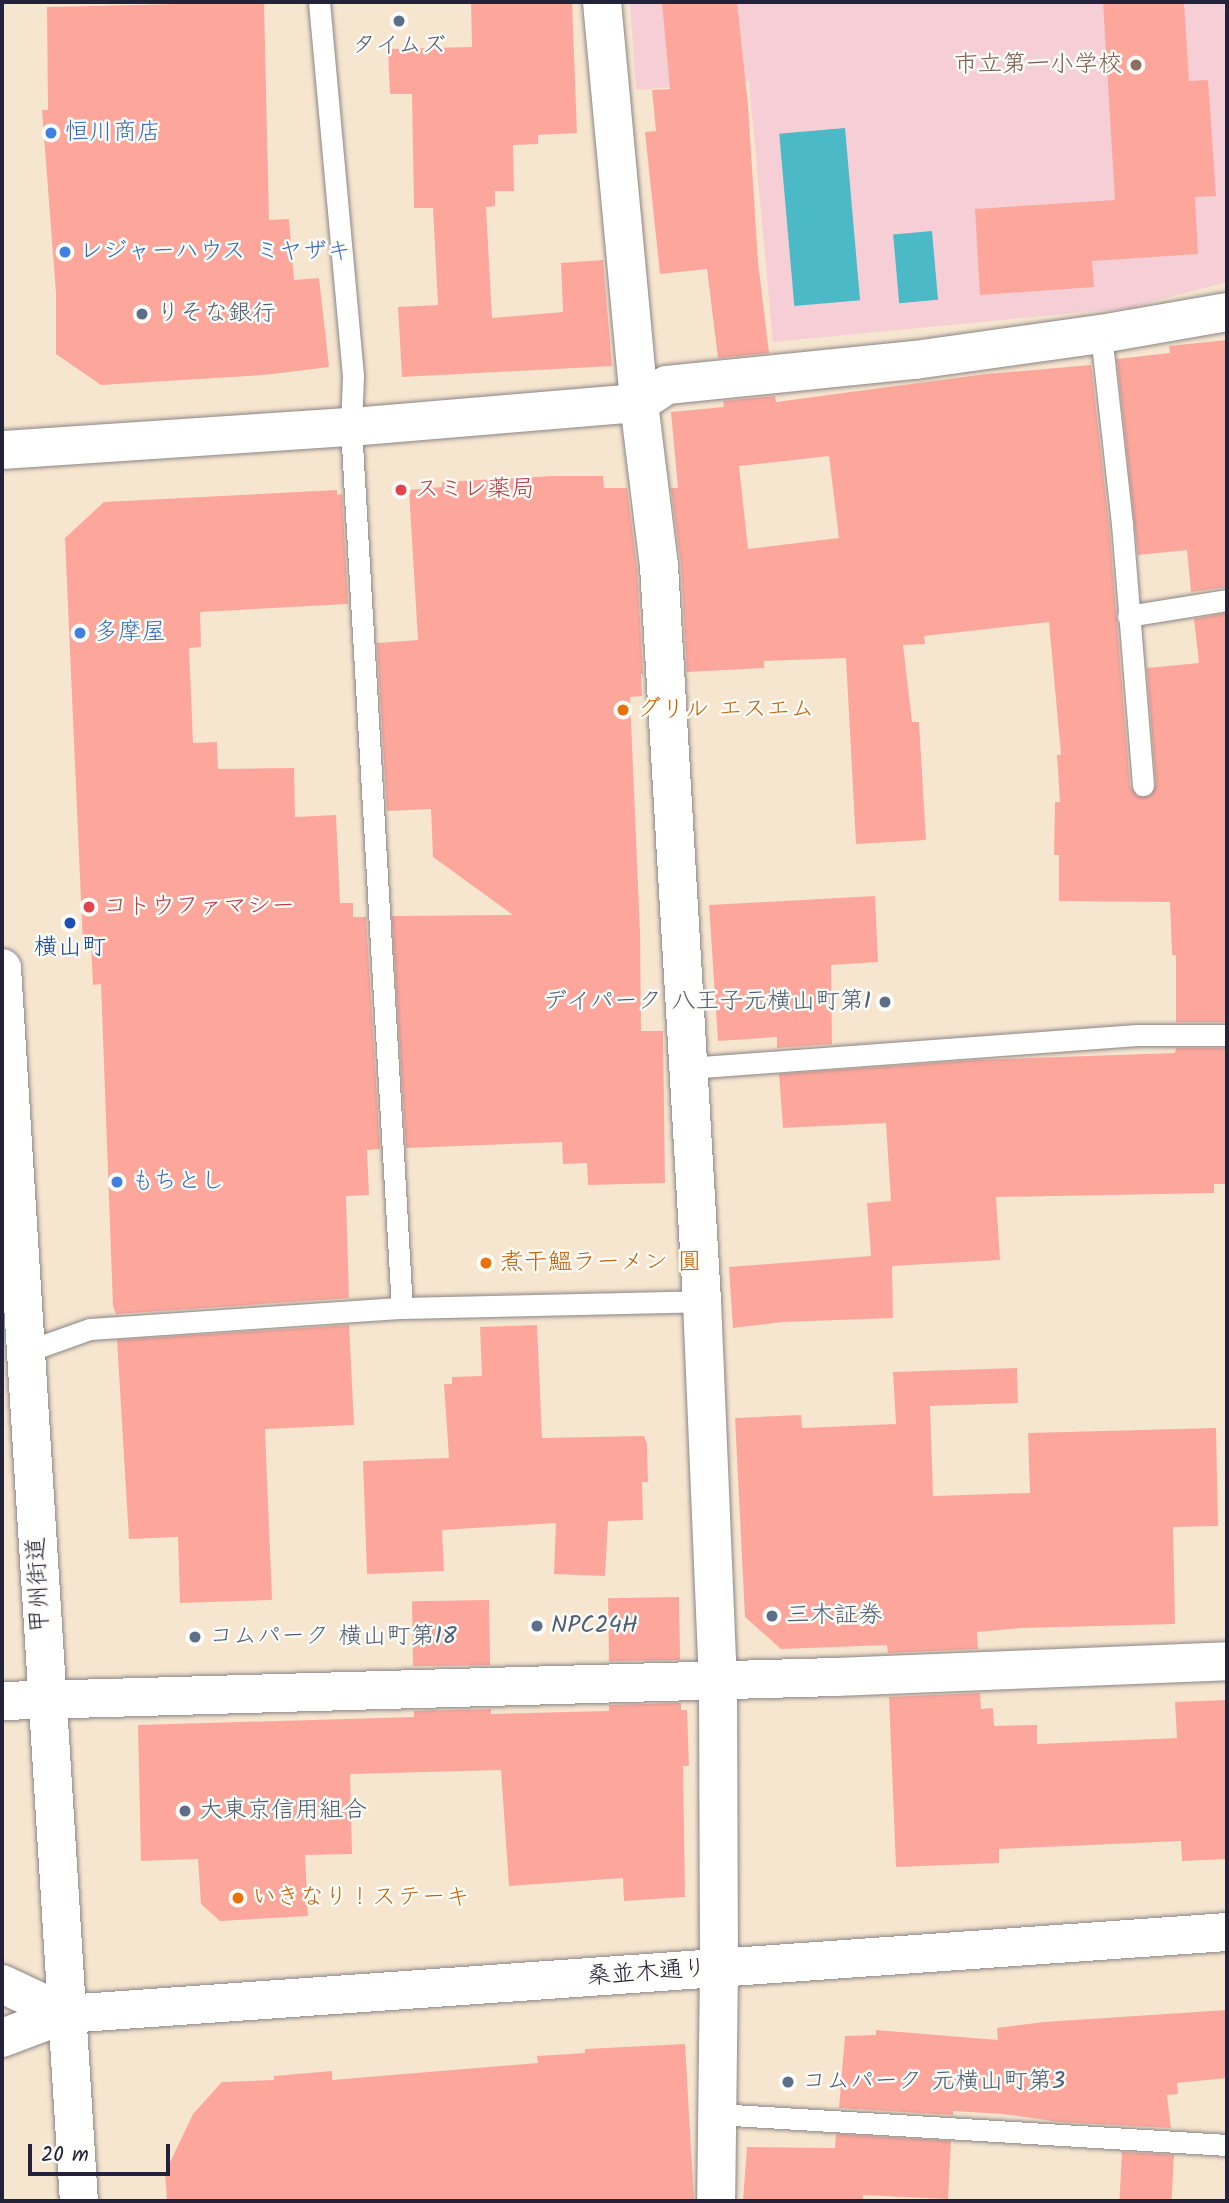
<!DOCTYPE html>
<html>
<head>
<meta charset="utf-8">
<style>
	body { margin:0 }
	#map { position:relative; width:1229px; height:2203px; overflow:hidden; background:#f6e6d0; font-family:Kalam,"Klee One",sans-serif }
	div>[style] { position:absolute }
	.built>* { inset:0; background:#f6cfd6 }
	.water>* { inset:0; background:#4cb9c7; transform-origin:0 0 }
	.building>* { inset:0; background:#fda79c; transform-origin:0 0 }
	.roads { filter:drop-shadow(0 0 2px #8c8486) drop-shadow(0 0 2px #8c8486) }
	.lane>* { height:21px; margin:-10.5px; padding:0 10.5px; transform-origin:10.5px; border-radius:10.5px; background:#fff }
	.street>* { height:38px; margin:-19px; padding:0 19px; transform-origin:19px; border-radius:19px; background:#fff }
	.secondary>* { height:38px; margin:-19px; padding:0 19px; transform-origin:19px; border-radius:19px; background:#fff }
	.highway>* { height:38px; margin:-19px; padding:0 19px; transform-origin:19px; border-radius:19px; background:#fff }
	.dots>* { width:19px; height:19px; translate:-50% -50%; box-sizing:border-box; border:4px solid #fdfcf7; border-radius:50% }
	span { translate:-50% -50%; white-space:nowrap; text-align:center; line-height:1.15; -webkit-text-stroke:5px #fdfcf7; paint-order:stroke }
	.service-label { font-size:24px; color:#4e5e75 }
	.left { translate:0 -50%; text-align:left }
	.right { translate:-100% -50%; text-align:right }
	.education-label { font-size:24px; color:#785e54 }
	.shop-label { font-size:24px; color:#366cbe }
	.health-label { font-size:24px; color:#be3a42 }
	.food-label { font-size:24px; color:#c56008 }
	.transit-label { font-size:24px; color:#164399 }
	.street-label { font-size:24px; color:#22223b }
	.frame { position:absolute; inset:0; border:4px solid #22223b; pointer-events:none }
	.scale { position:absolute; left:28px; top:2144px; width:142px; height:32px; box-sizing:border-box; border:4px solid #22223b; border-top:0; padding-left:9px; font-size:21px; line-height:24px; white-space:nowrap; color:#22223b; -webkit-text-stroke:5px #fdfcf7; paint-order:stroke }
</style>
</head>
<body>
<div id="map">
	<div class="built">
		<i style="clip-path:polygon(630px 2px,1224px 2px,1227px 33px,1227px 282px,1128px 308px,773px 342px,749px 81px,636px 90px)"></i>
	</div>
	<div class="water">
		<i style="left:845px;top:128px;width:173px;height:66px;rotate:85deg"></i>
		<i style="left:932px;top:231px;width:69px;height:39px;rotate:85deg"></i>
	</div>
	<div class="building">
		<i style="clip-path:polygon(264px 2px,269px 220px,289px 219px,294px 280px,319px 278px,329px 367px,264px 375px,101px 385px,56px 354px,56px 293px,42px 110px,48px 110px,47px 7px)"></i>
		<i style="clip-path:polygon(471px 2px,572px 2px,577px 133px,538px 135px,538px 144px,513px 145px,514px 191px,495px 191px,495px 206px,486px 207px,492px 318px,563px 312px,561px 263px,603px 260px,612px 366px,402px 377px,398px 307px,438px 305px,433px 208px,414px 208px,412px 94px,390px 94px,388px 49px,472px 47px)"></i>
		<i style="clip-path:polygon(662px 2px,737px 2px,748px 105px,758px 262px,769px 353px,718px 358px,707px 269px,660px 274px,645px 132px,656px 131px,652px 90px,670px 89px)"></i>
		<i style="clip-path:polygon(1103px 2px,1184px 2px,1189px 81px,1208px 80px,1216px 196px,1195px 197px,1198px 254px,1092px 261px,1094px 287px,980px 295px,975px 209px,1115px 200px)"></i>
		<i style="clip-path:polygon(1227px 340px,1227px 587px,1191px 592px,1187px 550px,1138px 555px,1117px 359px,1170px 353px,1169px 346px)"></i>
		<i style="clip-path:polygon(evenodd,1091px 365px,1109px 525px,1130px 786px,1137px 796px,1150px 796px,1156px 785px,1147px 668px,1199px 663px,1194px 619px,1227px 613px,1227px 1022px,1176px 1022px,1176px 955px,1172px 955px,1170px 902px,1059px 901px,1059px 855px,1054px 855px,1055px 802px,1060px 802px,1057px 755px,1061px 755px,1049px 622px,924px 636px,925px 644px,903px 645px,912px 722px,919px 722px,926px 840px,856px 844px,846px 658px,764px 661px,764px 668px,687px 672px,681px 565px,671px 488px,678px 488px,671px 412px,724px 407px,723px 401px,775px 396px,776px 402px,986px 374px,1091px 365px,829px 456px,839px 538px,748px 549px,739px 466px,829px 456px)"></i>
		<i style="clip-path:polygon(554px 476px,603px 476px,604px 488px,627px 488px,637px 568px,643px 674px,641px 674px,642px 696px,630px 697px,640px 933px,641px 1031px,663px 1031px,665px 1183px,588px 1185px,587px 1163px,563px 1164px,562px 1142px,406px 1148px,392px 916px,513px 915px,433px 857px,431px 809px,387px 811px,377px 643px,418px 640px,409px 490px,442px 487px,442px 482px)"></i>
		<i style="clip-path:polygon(337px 490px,337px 495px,342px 494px,348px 604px,200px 612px,201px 647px,189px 648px,193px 743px,217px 742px,218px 769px,294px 768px,295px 817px,336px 815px,340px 903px,353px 903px,353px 917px,366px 917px,380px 1149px,367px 1150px,369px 1195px,346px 1196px,349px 1298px,116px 1314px,113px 1306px,101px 984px,93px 985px,91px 945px,83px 945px,65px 538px,104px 502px)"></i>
		<i style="clip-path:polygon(875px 896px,878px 962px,831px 965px,832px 1044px,777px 1048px,777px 1037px,718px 1041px,709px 905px)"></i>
		<i style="clip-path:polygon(1176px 1048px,1227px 1048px,1227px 1184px,1214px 1184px,1214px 1193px,996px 1197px,1000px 1260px,892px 1266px,893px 1318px,782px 1322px,733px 1328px,729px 1267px,871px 1256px,867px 1203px,891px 1201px,886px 1123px,783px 1128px,779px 1074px,977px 1060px,1175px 1053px)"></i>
		<i style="clip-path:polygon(349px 1325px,354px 1425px,265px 1429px,272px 1600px,180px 1603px,178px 1537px,129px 1539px,117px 1340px)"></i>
		<i style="clip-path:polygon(537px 1325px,542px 1438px,644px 1436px,647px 1444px,648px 1482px,642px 1482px,643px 1520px,608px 1521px,605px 1576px,554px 1574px,556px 1523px,442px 1530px,444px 1571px,367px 1574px,363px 1461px,449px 1458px,444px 1384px,452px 1384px,452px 1377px,482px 1376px,480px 1327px)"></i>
		<i style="clip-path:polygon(1017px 1368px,1018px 1403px,930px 1406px,933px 1496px,1030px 1493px,1028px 1433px,1216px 1428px,1218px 1526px,1173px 1527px,1175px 1624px,1022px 1628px,977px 1632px,978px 1649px,888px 1653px,887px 1645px,781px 1649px,745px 1617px,735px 1418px,801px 1415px,802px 1428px,896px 1424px,893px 1372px)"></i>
		<i style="left:679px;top:1597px;width:63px;height:71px;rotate:89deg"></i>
		<i style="left:489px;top:1600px;width:65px;height:77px;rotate:89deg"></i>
		<i style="clip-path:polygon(980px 1693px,981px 1709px,993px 1708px,994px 1726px,1037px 1725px,1037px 1744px,1177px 1738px,1175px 1702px,1227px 1700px,1227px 1859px,1182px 1861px,1181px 1841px,999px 1849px,999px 1863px,896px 1867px,889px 1697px)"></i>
		<i style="clip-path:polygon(681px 1703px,681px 1710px,687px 1710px,689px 1766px,683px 1766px,685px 1897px,624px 1901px,623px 1878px,509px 1886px,501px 1770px,350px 1774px,352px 1854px,305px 1855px,308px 1916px,220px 1921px,201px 1904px,198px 1859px,141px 1861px,138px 1725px,414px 1717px,414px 1711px,491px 1709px,491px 1714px,609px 1711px,609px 1705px)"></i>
		<i style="clip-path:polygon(1227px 2010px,1227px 2078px,1177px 2083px,1178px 2094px,1167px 2095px,1171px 2128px,1060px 2122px,1003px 2114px,953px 2111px,953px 2115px,839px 2108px,845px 2036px,876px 2035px,876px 2030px,998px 2040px,997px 2028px,1044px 2022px)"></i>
		<i style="clip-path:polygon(685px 2044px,694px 2201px,167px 2201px,165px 2173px,193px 2114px,222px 2082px,274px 2080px,274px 2076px,332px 2071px,332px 2080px,538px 2063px,537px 2056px,585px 2053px,585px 2049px)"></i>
		<i style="clip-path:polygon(836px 2134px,951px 2141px,948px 2199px,863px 2195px,863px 2201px,743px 2201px,747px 2147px,835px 2148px)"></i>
		<i style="left:1122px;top:2152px;width:52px;height:49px;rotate:3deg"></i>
	</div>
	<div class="roads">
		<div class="lane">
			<i style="left:319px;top:2px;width:376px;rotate:84.8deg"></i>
			<i style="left:353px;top:376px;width:51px;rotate:92.2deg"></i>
			<i style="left:351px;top:427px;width:882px;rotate:86.69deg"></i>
			<i style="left:1101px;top:334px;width:191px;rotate:83.7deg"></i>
			<i style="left:1122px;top:524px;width:262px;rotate:85.4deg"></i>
			<i style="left:1128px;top:616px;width:100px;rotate:-9.2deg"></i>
			<i style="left:688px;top:1068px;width:450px;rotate:-4.2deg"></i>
			<i style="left:1137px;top:1035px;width:90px"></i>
			<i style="left:25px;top:1352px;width:69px;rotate:-19.5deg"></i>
			<i style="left:90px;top:1329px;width:313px;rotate:-3.9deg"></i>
			<i style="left:402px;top:1308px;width:300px;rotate:-1.3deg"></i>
			<i style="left:716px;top:2114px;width:512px;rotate:3.47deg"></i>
		</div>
		<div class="street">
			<i style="left:639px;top:403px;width:33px;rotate:-33deg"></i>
			<i style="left:667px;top:385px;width:249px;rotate:-5.8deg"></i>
			<i style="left:915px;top:360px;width:188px;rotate:-8deg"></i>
			<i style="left:1101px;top:334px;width:128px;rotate:-9.9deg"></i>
			<i style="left:2px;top:1701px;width:834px;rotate:-1.65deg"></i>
			<i style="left:836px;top:1677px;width:391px;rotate:-2.3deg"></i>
		</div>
		<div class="secondary">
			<i style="left:602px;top:2px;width:403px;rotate:84.7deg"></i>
			<i style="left:639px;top:403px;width:164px;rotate:83deg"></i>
			<i style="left:659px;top:566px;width:736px;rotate:86.65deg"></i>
			<i style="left:702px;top:1301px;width:379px;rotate:87.6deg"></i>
			<i style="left:718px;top:1680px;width:288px;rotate:89.8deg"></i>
			<i style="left:719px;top:1968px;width:233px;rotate:90.7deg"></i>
			<i style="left:2px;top:450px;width:350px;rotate:-3.8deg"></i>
			<i style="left:351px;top:427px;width:289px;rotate:-4.8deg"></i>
			<i style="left:2px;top:1984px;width:71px;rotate:25.1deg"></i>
			<i style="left:2px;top:2038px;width:68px;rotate:-20.6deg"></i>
			<i style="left:66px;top:2014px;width:1164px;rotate:-4.04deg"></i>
		</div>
		<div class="highway">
			<i style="left:2px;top:968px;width:1235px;rotate:86.43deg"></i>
		</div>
	</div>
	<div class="dots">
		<i style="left:399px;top:21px;background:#5c6f8a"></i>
		<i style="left:1136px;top:65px;background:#8d6e63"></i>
		<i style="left:51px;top:133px;background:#3f7fe0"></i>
		<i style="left:65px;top:252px;background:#3f7fe0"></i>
		<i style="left:142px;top:314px;background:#5c6f8a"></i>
		<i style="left:401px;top:490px;background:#e0444e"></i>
		<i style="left:80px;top:633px;background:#3f7fe0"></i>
		<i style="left:623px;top:710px;background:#e8710a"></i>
		<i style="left:89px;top:907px;background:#e0444e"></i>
		<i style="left:70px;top:923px;background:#1a4fb4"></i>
		<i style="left:885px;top:1002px;background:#5c6f8a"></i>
		<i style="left:117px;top:1182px;background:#3f7fe0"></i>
		<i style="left:486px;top:1263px;background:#e8710a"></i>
		<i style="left:772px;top:1616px;background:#5c6f8a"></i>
		<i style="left:537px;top:1626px;background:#5c6f8a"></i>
		<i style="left:195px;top:1637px;background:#5c6f8a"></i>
		<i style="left:185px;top:1811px;background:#5c6f8a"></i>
		<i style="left:238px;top:1898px;background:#e8710a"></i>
		<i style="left:788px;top:2082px;background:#5c6f8a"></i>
	</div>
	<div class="service-label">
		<span style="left:399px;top:46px">タイムズ</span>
		<span class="left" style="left:156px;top:314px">りそな銀行</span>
		<span class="right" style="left:871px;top:1002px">デイパーク 八王子元横山町第1</span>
		<span class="left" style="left:786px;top:1616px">三木証券</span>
		<span class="left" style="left:551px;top:1626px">NPC24H</span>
		<span class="left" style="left:209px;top:1637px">コムパーク 横山町第18</span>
		<span class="left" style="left:199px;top:1811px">大東京信用組合</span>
		<span class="left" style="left:802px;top:2082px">コムパーク 元横山町第3</span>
	</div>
	<div class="education-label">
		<span class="right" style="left:1122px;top:65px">市立第一小学校</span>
	</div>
	<div class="shop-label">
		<span class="left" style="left:65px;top:133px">恒川商店</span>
		<span class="left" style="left:79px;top:252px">レジャーハウス ミヤザキ</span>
		<span class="left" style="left:94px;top:633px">多摩屋</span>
		<span class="left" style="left:131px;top:1182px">もちとし</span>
	</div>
	<div class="health-label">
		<span class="left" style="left:415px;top:490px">スミレ薬局</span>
		<span class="left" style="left:103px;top:907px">コトウファマシー</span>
	</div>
	<div class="food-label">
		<span class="left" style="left:637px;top:710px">グリル エスエム</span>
		<span class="left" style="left:500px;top:1263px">煮干鰮ラーメン 圓</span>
		<span class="left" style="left:252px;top:1898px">いきなり！ステーキ</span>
	</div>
	<div class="transit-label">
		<span style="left:70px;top:948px">横山町</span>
	</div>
	<div class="street-label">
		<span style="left:39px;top:1585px;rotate:-93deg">甲州街道</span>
		<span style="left:647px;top:1973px;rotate:-4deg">桑並木通り</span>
	</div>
	<div class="frame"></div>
	<div class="scale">20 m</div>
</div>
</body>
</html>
